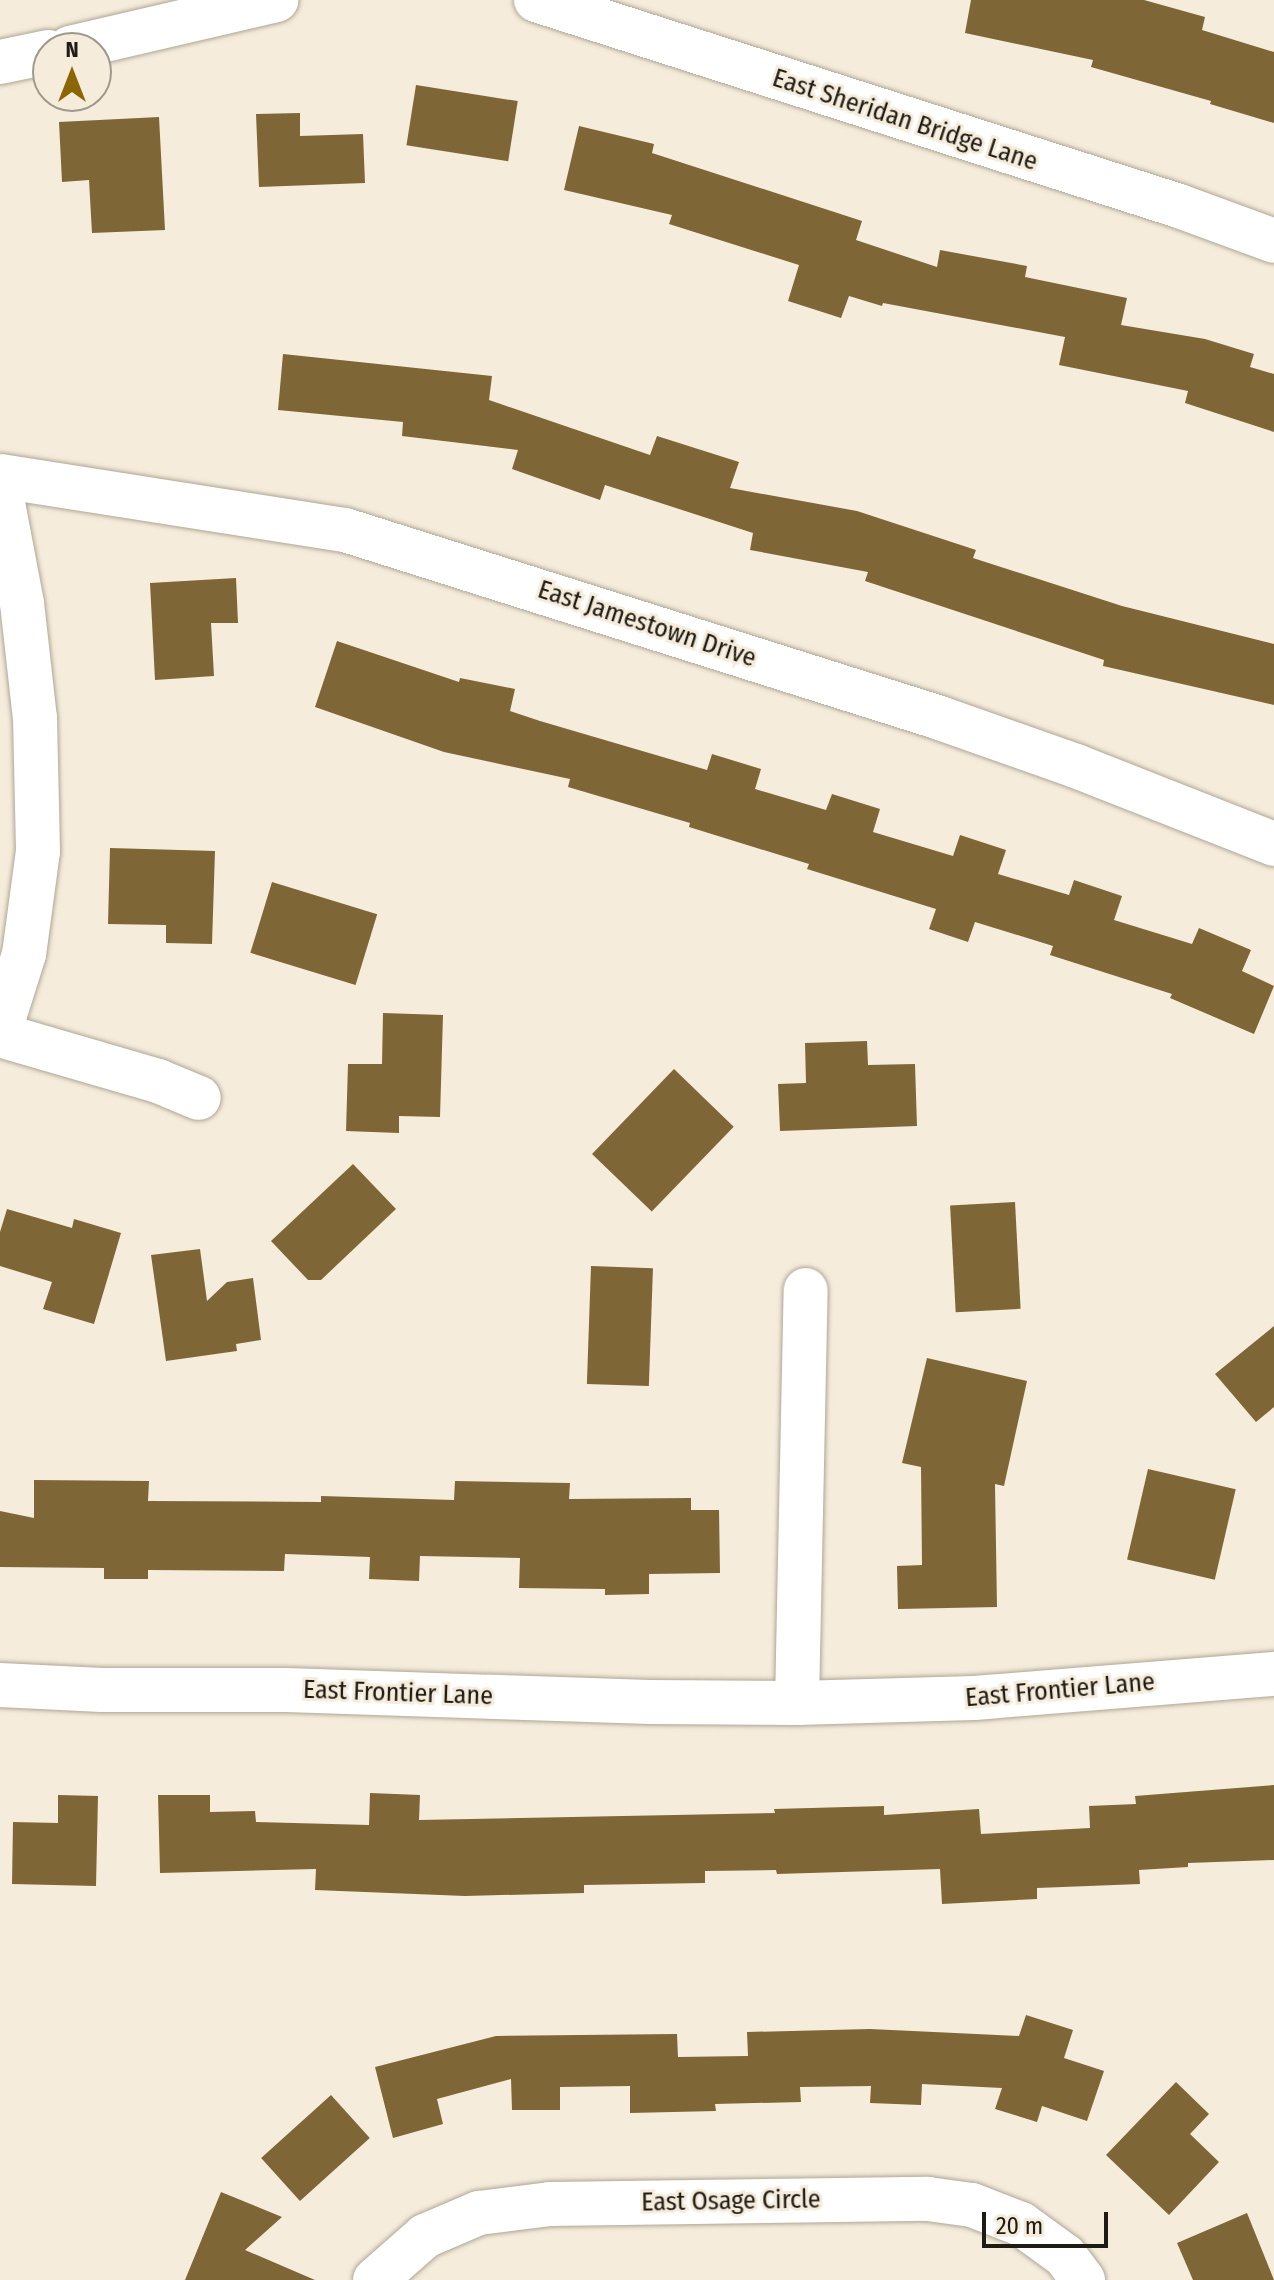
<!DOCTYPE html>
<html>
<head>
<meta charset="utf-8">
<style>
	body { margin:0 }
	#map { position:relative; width:1274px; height:2280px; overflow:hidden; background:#f5ecdb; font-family:"Fira Sans Condensed",sans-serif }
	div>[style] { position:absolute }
	.building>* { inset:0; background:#7f6636; transform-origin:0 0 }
	.roads { filter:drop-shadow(0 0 2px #afa696) drop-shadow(0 0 2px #afa696) }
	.minor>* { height:44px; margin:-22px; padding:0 22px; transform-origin:22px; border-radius:22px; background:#fff }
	span { translate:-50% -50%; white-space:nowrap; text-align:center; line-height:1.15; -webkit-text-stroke:6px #f5ecdb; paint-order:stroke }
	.street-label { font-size:26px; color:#1e1a14 }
	.north { position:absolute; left:32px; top:32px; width:80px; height:80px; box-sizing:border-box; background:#f5ecdb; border:2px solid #9f988b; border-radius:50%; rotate:0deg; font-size:22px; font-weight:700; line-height:32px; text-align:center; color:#1e1a14 }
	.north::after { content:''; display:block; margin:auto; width:28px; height:36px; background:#8c6506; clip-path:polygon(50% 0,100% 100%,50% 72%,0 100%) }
	.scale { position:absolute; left:982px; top:2212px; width:126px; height:36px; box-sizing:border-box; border:4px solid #1e1a14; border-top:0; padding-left:10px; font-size:24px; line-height:28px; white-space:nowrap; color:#1e1a14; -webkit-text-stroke:6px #f5ecdb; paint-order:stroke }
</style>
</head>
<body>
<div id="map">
	<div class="building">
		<i style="clip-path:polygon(971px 0,1144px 0,1205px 17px,1202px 30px,1274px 52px,1274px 123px,1210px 104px,1211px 101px,1091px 67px,1093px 60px,965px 33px)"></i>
		<i style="left:416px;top:85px;width:103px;height:61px;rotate:9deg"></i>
		<i style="clip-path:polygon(300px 113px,300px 136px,363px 134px,365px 183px,259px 187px,256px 114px)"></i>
		<i style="clip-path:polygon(159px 117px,165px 230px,92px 233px,89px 180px,62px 182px,59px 122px)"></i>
		<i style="clip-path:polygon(579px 126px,654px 144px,652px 153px,862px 221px,856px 240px,937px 267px,940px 250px,1027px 266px,1025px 277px,1127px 298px,1121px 325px,1205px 339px,1254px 354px,1250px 367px,1274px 374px,1274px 432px,1185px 403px,1188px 391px,1059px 365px,1065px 337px,883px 303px,882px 306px,849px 296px,841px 318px,788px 301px,799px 265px,669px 224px,672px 215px,564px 190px)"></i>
		<i style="clip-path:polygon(283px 354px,492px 376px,489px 400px,650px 455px,657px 436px,739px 462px,730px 488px,857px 511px,976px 550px,973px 558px,1122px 606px,1274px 644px,1274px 705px,1103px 666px,1104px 660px,865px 581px,868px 572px,750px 550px,753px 533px,605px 485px,600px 500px,512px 469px,518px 450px,402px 436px,403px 422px,278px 410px)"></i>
		<i style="clip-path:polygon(236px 578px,238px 623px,211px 623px,214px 676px,155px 680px,150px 583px)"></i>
		<i style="clip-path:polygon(337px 641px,459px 682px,460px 678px,515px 689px,510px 711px,540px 721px,707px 770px,712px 754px,761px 769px,755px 789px,826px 810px,832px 794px,880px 809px,873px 832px,953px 856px,960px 835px,1006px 850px,998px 874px,1069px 895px,1074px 880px,1122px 896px,1114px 920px,1192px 944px,1199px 928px,1251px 950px,1242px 971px,1274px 986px,1254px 1034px,1170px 998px,1172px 994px,1050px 955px,1053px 946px,975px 922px,968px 942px,929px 929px,936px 909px,807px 869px,809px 864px,689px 827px,690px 823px,568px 787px,570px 779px,444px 752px,315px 707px)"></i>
		<i style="clip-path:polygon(110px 848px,215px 851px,212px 944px,166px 943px,166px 925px,108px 924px)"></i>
		<i style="left:272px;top:882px;width:110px;height:74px;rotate:17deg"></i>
		<i style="clip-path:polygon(383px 1013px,443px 1015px,440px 1117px,399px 1116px,399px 1133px,346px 1131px,348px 1064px,382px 1064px)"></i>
		<i style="clip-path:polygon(867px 1041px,868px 1065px,915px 1064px,917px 1126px,780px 1131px,778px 1084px,806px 1083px,805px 1043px)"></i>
		<i style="left:674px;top:1069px;width:83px;height:118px;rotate:44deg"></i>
		<i style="clip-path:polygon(353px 1164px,396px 1209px,321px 1280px,308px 1280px,271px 1241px)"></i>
		<i style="left:1015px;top:1202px;width:107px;height:65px;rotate:87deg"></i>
		<i style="clip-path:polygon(7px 1209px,72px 1228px,74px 1219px,121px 1233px,94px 1324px,43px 1309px,52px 1282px,0 1266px,0 1232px)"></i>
		<i style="clip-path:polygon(200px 1249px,207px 1301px,227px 1282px,253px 1278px,261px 1340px,236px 1344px,237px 1351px,166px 1361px,151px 1255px)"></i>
		<i style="left:591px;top:1266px;width:62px;height:118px;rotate:2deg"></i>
		<i style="clip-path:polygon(1274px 1326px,1274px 1407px,1256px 1422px,1215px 1374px)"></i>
		<i style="clip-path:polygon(927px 1358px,1027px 1381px,1004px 1486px,995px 1484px,997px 1607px,898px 1609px,897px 1566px,922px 1565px,921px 1467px,902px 1463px)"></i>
		<i style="left:1148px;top:1469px;width:90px;height:93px;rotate:13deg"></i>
		<i style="clip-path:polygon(34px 1480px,149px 1481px,148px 1501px,321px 1502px,321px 1496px,454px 1500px,455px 1481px,570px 1483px,569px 1499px,691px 1498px,691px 1510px,719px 1510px,720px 1573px,649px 1574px,649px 1594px,605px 1595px,605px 1589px,519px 1588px,520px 1558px,420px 1556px,419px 1581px,369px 1579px,370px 1557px,285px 1554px,284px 1571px,148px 1570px,148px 1579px,104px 1579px,104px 1568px,0 1567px,0 1511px,34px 1518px)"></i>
		<i style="clip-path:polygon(1274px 1785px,1274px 1860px,1188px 1863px,1188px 1867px,1139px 1870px,1140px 1884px,1037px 1888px,1037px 1899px,942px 1904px,940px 1869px,777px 1874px,776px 1870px,705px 1871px,705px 1883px,584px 1885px,584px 1893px,465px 1896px,315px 1890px,316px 1869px,160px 1873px,158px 1795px,210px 1795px,210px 1812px,255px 1811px,256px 1822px,369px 1825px,370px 1793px,420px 1795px,419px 1820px,775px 1813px,774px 1809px,884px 1806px,884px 1815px,979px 1809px,981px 1834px,1090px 1828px,1089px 1806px,1136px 1804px,1135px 1796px)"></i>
		<i style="clip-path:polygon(58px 1795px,98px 1796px,96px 1886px,12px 1884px,13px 1822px,58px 1823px)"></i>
		<i style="clip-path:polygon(1026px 2015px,1073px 2030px,1064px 2058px,1104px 2071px,1087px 2121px,1042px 2106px,1037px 2122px,995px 2109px,1002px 2088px,922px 2084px,921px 2105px,870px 2103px,871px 2086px,800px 2087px,801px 2102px,715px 2104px,716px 2111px,630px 2113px,630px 2086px,560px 2087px,560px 2110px,512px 2110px,511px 2079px,437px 2099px,443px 2124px,393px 2138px,375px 2067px,496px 2036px,677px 2034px,678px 2057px,748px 2056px,747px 2032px,870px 2029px,1019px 2036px)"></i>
		<i style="clip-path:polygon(1176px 2082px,1209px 2114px,1190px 2134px,1219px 2162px,1169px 2215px,1106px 2155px)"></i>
		<i style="left:331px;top:2095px;width:58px;height:94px;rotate:48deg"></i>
		<i style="clip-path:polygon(221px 2192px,282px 2217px,245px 2250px,315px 2280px,185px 2280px)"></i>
		<i style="clip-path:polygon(1247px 2213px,1274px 2280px,1193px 2280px,1177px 2243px)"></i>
	</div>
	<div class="roads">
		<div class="minor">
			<i style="left:536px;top:0;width:675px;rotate:17.76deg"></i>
			<i style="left:1179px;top:206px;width:101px;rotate:20.2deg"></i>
			<i style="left:70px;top:48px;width:212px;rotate:-13.1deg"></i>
			<i style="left:0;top:62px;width:49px;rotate:-11.8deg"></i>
			<i style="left:0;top:476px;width:349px;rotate:8.9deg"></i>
			<i style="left:345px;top:530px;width:624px;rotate:17.53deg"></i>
			<i style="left:940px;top:718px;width:144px;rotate:19.4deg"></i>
			<i style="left:1076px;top:766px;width:213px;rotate:21.5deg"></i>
			<i style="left:0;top:487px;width:118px;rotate:79.3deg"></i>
			<i style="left:22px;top:603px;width:116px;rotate:83.6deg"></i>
			<i style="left:35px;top:718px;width:133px;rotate:88.7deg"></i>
			<i style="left:38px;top:851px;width:104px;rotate:97.7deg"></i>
			<i style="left:24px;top:954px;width:80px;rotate:107.5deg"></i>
			<i style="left:0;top:1035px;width:165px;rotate:16.2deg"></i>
			<i style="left:158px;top:1081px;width:44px;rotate:22.5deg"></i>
			<i style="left:0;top:1685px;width:102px;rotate:2.8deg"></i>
			<i style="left:102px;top:1690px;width:184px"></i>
			<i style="left:286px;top:1690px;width:364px;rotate:1.9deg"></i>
			<i style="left:650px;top:1702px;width:147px;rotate:0.4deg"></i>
			<i style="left:797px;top:1703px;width:177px;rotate:-1.6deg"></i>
			<i style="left:974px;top:1698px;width:301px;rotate:-4.6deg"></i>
			<i style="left:797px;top:1703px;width:413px;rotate:-88.8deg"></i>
			<i style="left:375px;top:2280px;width:67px;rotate:-41.3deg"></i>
			<i style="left:425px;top:2236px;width:59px;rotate:-23.1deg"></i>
			<i style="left:479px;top:2213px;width:72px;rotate:-7.2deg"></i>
			<i style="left:550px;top:2204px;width:378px;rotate:-0.8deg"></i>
			<i style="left:928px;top:2199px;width:44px;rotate:7.8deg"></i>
			<i style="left:972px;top:2205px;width:53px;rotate:21.2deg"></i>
			<i style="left:1021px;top:2224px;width:54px;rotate:36deg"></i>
			<i style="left:1065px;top:2256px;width:30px;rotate:53deg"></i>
		</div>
	</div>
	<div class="street-label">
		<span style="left:905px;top:120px;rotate:18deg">East Sheridan Bridge Lane</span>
		<span style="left:647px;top:624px;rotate:18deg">East Jamestown Drive</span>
		<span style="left:1060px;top:1690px;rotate:-5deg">East Frontier Lane</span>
		<span style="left:398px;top:1693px;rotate:2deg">East Frontier Lane</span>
		<span style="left:731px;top:2201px;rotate:-1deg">East Osage Circle</span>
	</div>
	<div class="north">N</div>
	<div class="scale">20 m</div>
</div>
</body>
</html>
